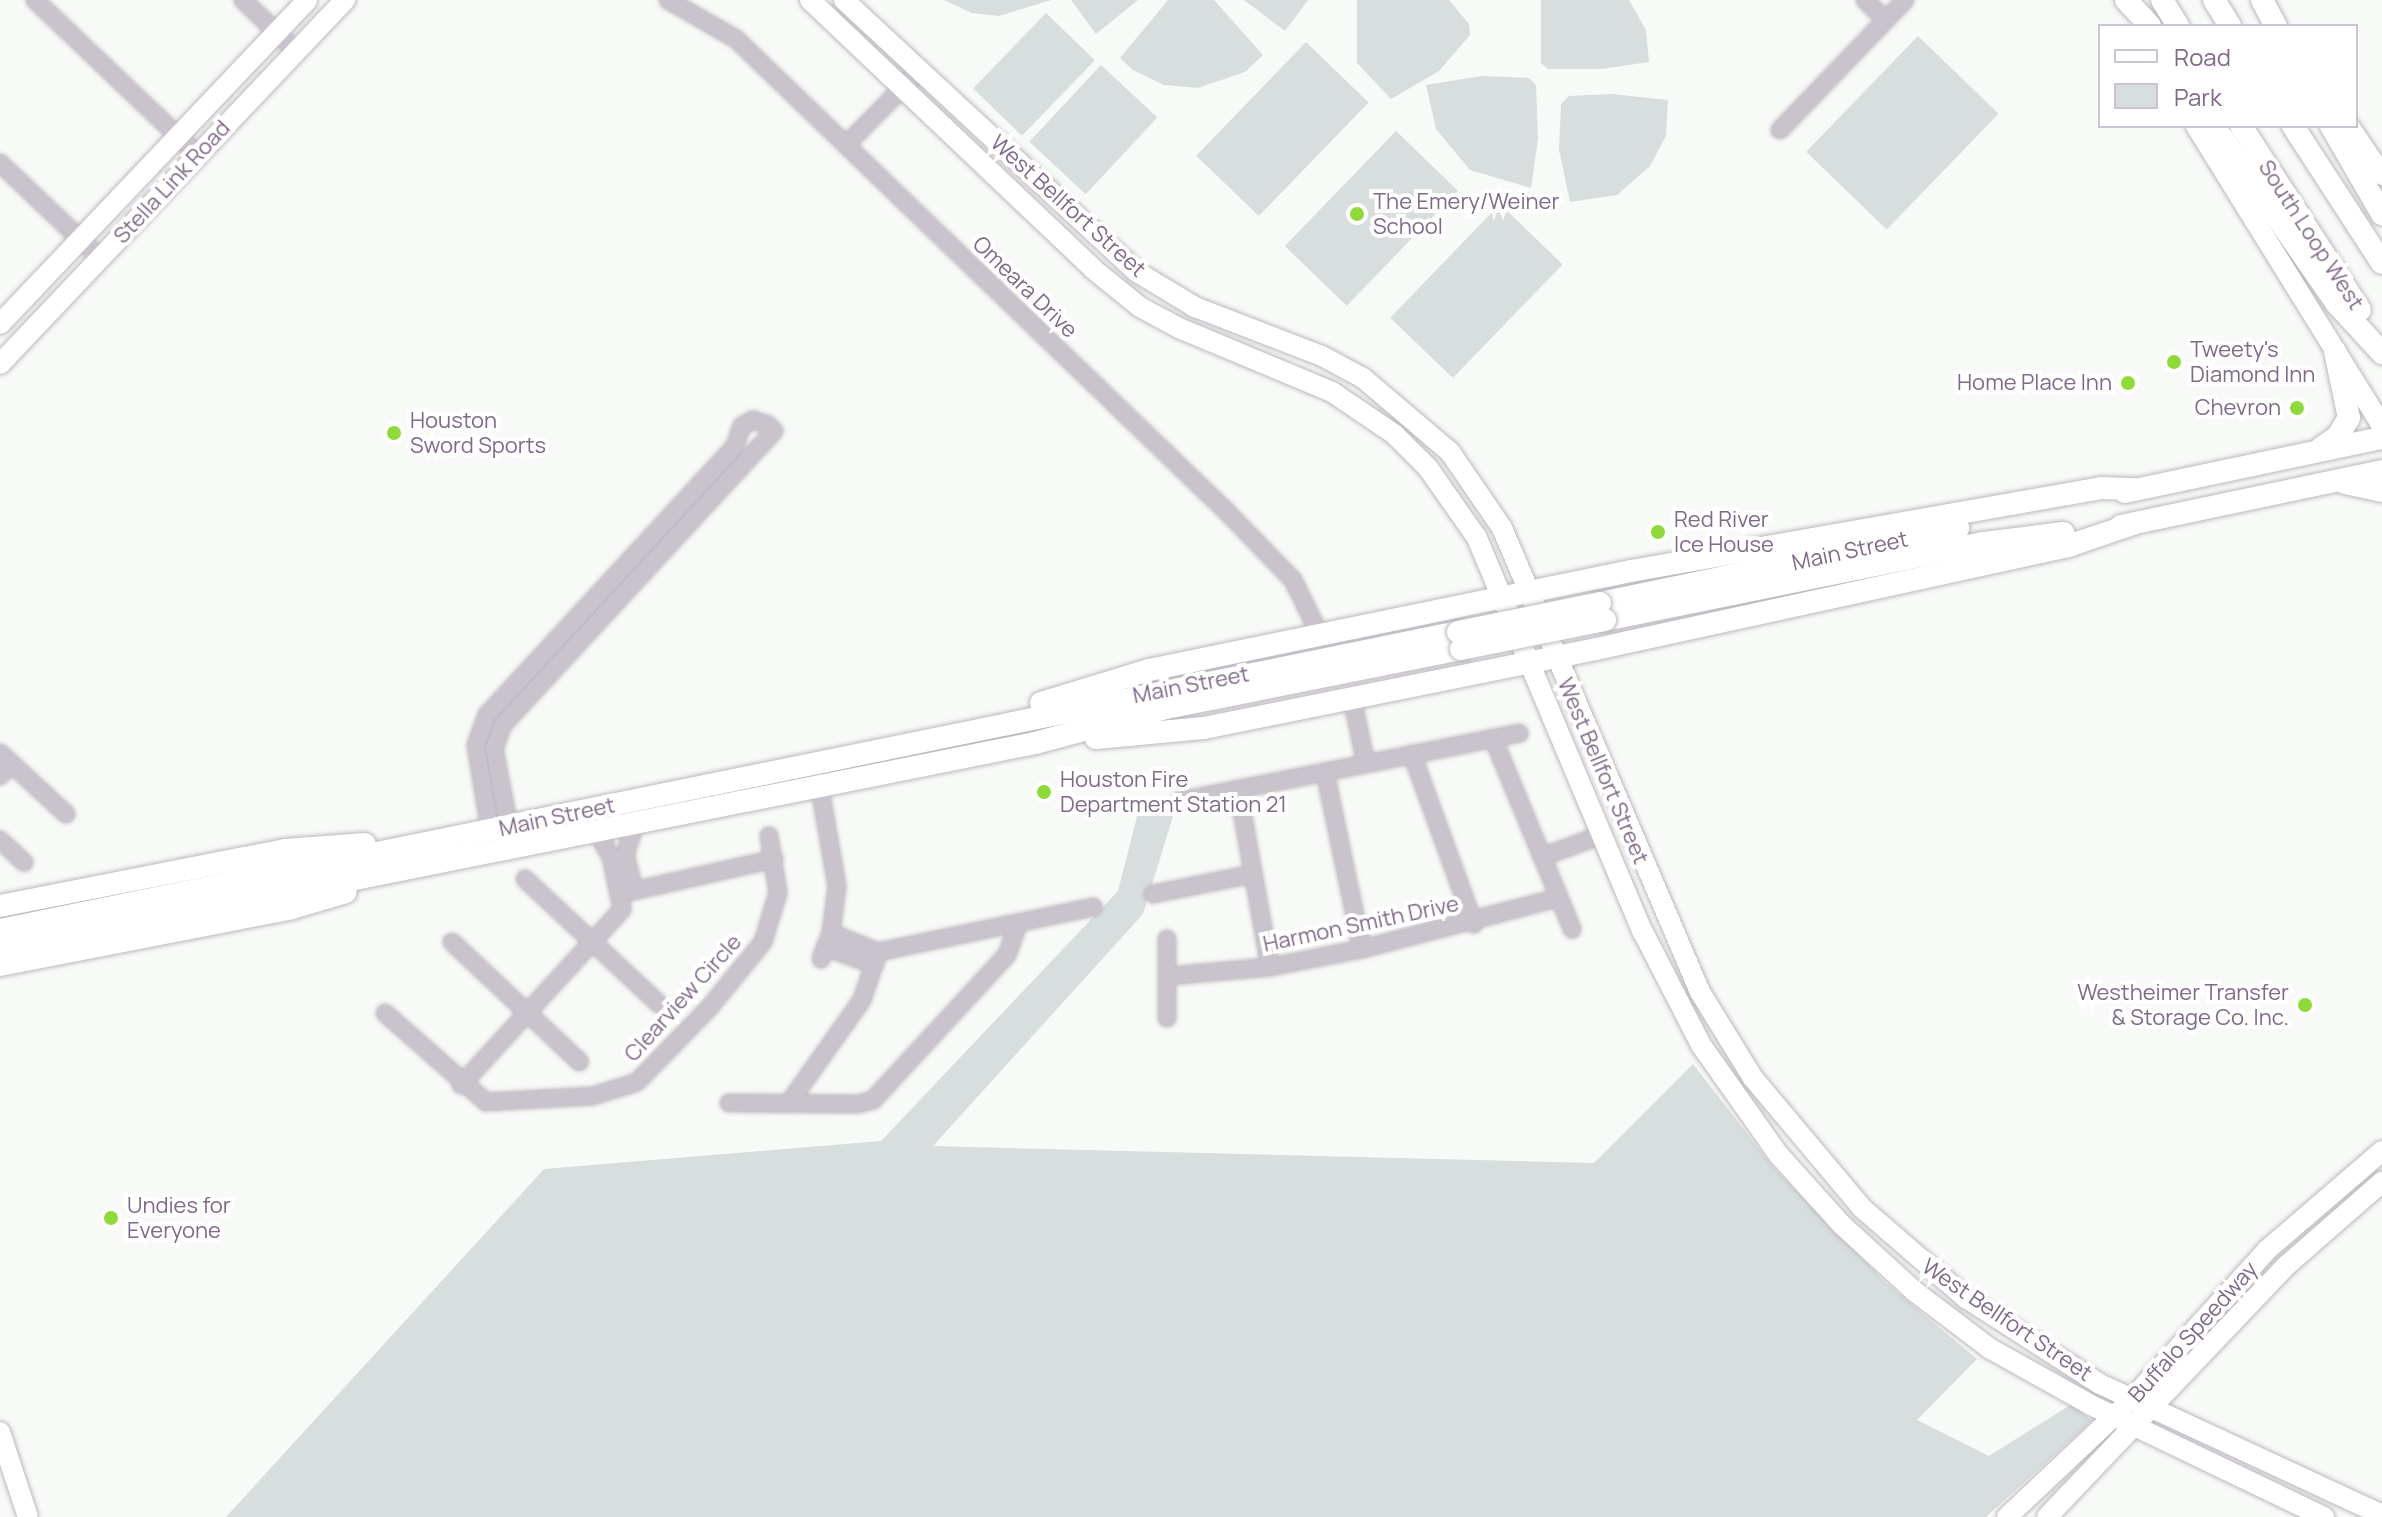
<!DOCTYPE html>
<html>
<head>
<meta charset="utf-8">
<style>
	body { margin:0 }
	#map { position:relative; width:2382px; height:1517px; overflow:hidden; background:#f8faf8; font-family:Manrope,sans-serif }
	div>[style] { position:absolute }
	.green>* { inset:0; background:#d7dedd; transform-origin:0 0 }
	.roads { filter:drop-shadow(0 0 2px #bdb7bf) drop-shadow(0 0 2px #bdb7bf) }
	.minor>* { height:16px; margin:-8px; padding:0 8px; transform-origin:8px; border-radius:8px; background:#c9c4cb }
	.major>* { height:20px; margin:-10px; padding:0 10px; transform-origin:10px; border-radius:10px; background:#fff }
	.highway>* { height:22px; margin:-11px; padding:0 11px; transform-origin:11px; border-radius:11px; background:#fff }
	.bridges { filter:drop-shadow(0 0 2px #bcb7be) drop-shadow(0 0 2px #bcb7be) }
	.highway-bridge>* { height:22px; margin:-11px; padding:0 11px; transform-origin:11px; border-radius:11px; background:#fff }
	.dots>* { width:22px; height:22px; translate:-50% -50%; box-sizing:border-box; border:4px solid #fff; border-radius:50% }
	span { translate:-50% -50%; white-space:nowrap; text-align:center; line-height:1.15; -webkit-text-stroke:8px #fff; paint-order:stroke }
	.street-label { font-size:22px; color:#7e6b87 }
	.poi-label { font-size:22px; color:#7e6b87 }
	.left { translate:0 -50%; text-align:left }
	.right { translate:-100% -50%; text-align:right }
	.legend { position:absolute; left:2098px; top:24px; width:260px; height:104px; box-sizing:border-box; background:#fff; border:2px solid #cbc4cf; margin:0; padding:10px 14px; list-style:none; font-size:24px; color:#7e6b87 }
	.legend li { display:flex; align-items:center; gap:16px; height:40px }
	.legend b { width:40px; border:2px solid #cbc4cf }
</style>
</head>
<body>
<div id="map">
	<div class="green">
		<i style="clip-path:polygon(944px 0,1051px 0,999px 16px,972px 13px)"></i>
		<i style="clip-path:polygon(1071px 0,1138px 0,1096px 34px)"></i>
		<i style="clip-path:polygon(1168px 0,1214px 0,1263px 55px,1245px 72px,1198px 88px,1164px 85px,1133px 70px,1120px 58px)"></i>
		<i style="clip-path:polygon(1244px 0,1308px 0,1285px 31px)"></i>
		<i style="clip-path:polygon(1357px 0,1449px 0,1469px 24px,1470px 35px,1439px 71px,1391px 99px,1357px 63px)"></i>
		<i style="clip-path:polygon(1541px 0,1629px 0,1646px 30px,1649px 62px,1602px 69px,1548px 69px,1541px 63px)"></i>
		<i style="left:1046px;top:13px;width:68px;height:105px;rotate:44deg"></i>
		<i style="left:1918px;top:36px;width:112px;height:161px;rotate:44deg"></i>
		<i style="left:1306px;top:42px;width:87px;height:158px;rotate:44deg"></i>
		<i style="left:1101px;top:65px;width:77px;height:105px;rotate:43deg"></i>
		<i style="clip-path:polygon(1482px 76px,1529px 78px,1536px 85px,1538px 139px,1531px 188px,1470px 170px,1436px 129px,1426px 85px)"></i>
		<i style="clip-path:polygon(1612px 94px,1668px 100px,1666px 136px,1650px 166px,1617px 195px,1570px 202px,1559px 150px,1561px 104px,1569px 96px)"></i>
		<i style="left:1396px;top:131px;width:86px;height:160px;rotate:44deg"></i>
		<i style="left:1500px;top:204px;width:87px;height:158px;rotate:44deg"></i>
		<i style="clip-path:polygon(1141px 801px,1174px 813px,1143px 914px,933px 1146px,1594px 1163px,1693px 1064px,1773px 1167px,1886px 1283px,1977px 1359px,1917px 1420px,1989px 1456px,2072px 1404px,2092px 1421px,1986px 1517px,226px 1517px,544px 1169px,881px 1141px,1118px 891px)"></i>
	</div>
	<div class="roads">
		<div class="minor">
			<i style="left:35px;top:0;width:225px;rotate:43.6deg"></i>
			<i style="left:243px;top:0;width:74px;rotate:43.9deg"></i>
			<i style="left:668px;top:0;width:78px;rotate:29.8deg"></i>
			<i style="left:736px;top:39px;width:683px;rotate:43.93deg"></i>
			<i style="left:1228px;top:513px;width:93px;rotate:45.9deg"></i>
			<i style="left:1293px;top:580px;width:61px;rotate:63.9deg"></i>
			<i style="left:1865px;top:0;width:29px;rotate:44deg"></i>
			<i style="left:1780px;top:130px;width:180px;rotate:-46.1deg"></i>
			<i style="left:846px;top:145px;width:104px;rotate:-45.4deg"></i>
			<i style="left:0;top:163px;width:138px;rotate:43.5deg"></i>
			<i style="left:1352px;top:698px;width:67px;rotate:78deg"></i>
			<i style="left:1493px;top:738px;width:207px;rotate:67.5deg"></i>
			<i style="left:0;top:753px;width:90px;rotate:42.7deg"></i>
			<i style="left:1412px;top:754px;width:181px;rotate:70deg"></i>
			<i style="left:1325px;top:772px;width:181px;rotate:78.2deg"></i>
			<i style="left:0;top:776px;width:16px;rotate:-47deg"></i>
			<i style="left:819px;top:783px;width:105px;rotate:80.1deg"></i>
			<i style="left:837px;top:886px;width:47px;rotate:97.3deg"></i>
			<i style="left:831px;top:933px;width:28px;rotate:111deg"></i>
			<i style="left:1238px;top:789px;width:181px;rotate:79.8deg"></i>
			<i style="left:1180px;top:801px;width:346px;rotate:-11.3deg"></i>
			<i style="left:490px;top:830px;width:86px;rotate:-99.4deg"></i>
			<i style="left:476px;top:745px;width:32px;rotate:-70deg"></i>
			<i style="left:487px;top:715px;width:366px;rotate:-47.3deg"></i>
			<i style="left:735px;top:446px;width:21px;rotate:-71deg"></i>
			<i style="left:742px;top:426px;width:13px;rotate:-29deg"></i>
			<i style="left:753px;top:420px;width:16px;rotate:18deg"></i>
			<i style="left:768px;top:425px;width:8px;rotate:45deg"></i>
			<i style="left:774px;top:431px;width:400px;rotate:132.7deg"></i>
			<i style="left:503px;top:725px;width:25px;rotate:111deg"></i>
			<i style="left:494px;top:748px;width:80px;rotate:79.2deg"></i>
			<i style="left:0;top:840px;width:33px;rotate:43deg"></i>
			<i style="left:1542px;top:857px;width:66px;rotate:-20.4deg"></i>
			<i style="left:525px;top:879px;width:183px;rotate:43deg"></i>
			<i style="left:634px;top:890px;width:36px;rotate:-104deg"></i>
			<i style="left:625px;top:855px;width:35px;rotate:-72deg"></i>
			<i style="left:620px;top:894px;width:158px;rotate:-12.8deg"></i>
			<i style="left:1153px;top:894px;width:101px;rotate:-11.4deg"></i>
			<i style="left:831px;top:933px;width:51px;rotate:22deg"></i>
			<i style="left:878px;top:952px;width:220px;rotate:-11.8deg"></i>
			<i style="left:452px;top:942px;width:175px;rotate:43.2deg"></i>
			<i style="left:825px;top:947px;width:53px;rotate:19.8deg"></i>
			<i style="left:1169px;top:976px;width:101px;rotate:-5.1deg"></i>
			<i style="left:1270px;top:967px;width:94px;rotate:-11.1deg"></i>
			<i style="left:1362px;top:949px;width:203px;rotate:-14.6deg"></i>
			<i style="left:385px;top:1013px;width:135px;rotate:41.4deg"></i>
			<i style="left:486px;top:1102px;width:107px;rotate:-3.2deg"></i>
			<i style="left:593px;top:1096px;width:46px;rotate:-17.7deg"></i>
			<i style="left:637px;top:1082px;width:103px;rotate:-45.8deg"></i>
			<i style="left:709px;top:1008px;width:85px;rotate:-50.7deg"></i>
			<i style="left:763px;top:942px;width:51px;rotate:-73deg"></i>
			<i style="left:778px;top:893px;width:58px;rotate:-99deg"></i>
			<i style="left:1167px;top:1018px;width:79px;rotate:-90deg"></i>
			<i style="left:461px;top:1085px;width:239px;rotate:-47.5deg"></i>
			<i style="left:622px;top:909px;width:53px;rotate:-101.9deg"></i>
			<i style="left:611px;top:857px;width:32px;rotate:-120deg"></i>
			<i style="left:729px;top:1103px;width:129px;rotate:0.4deg"></i>
			<i style="left:858px;top:1104px;width:16px;rotate:-15deg"></i>
			<i style="left:873px;top:1100px;width:197px;rotate:-47.3deg"></i>
			<i style="left:1007px;top:955px;width:33px;rotate:-70deg"></i>
			<i style="left:789px;top:1103px;width:126px;rotate:-54.7deg"></i>
			<i style="left:862px;top:1000px;width:51px;rotate:-71.6deg"></i>
		</div>
		<div class="major">
			<i style="left:810px;top:0;width:390px;rotate:43.5deg"></i>
			<i style="left:1093px;top:269px;width:60px;rotate:39deg"></i>
			<i style="left:1140px;top:307px;width:44px;rotate:28.3deg"></i>
			<i style="left:1179px;top:328px;width:166px;rotate:22.7deg"></i>
			<i style="left:1332px;top:392px;width:75px;rotate:34.1deg"></i>
			<i style="left:1394px;top:434px;width:48px;rotate:45deg"></i>
			<i style="left:1428px;top:468px;width:85px;rotate:55deg"></i>
			<i style="left:1477px;top:538px;width:428px;rotate:67.2deg"></i>
			<i style="left:1643px;top:932px;width:127px;rotate:62.8deg"></i>
			<i style="left:1701px;top:1045px;width:133px;rotate:54.8deg"></i>
			<i style="left:1778px;top:1154px;width:96px;rotate:48deg"></i>
			<i style="left:1842px;top:1225px;width:98px;rotate:42.5deg"></i>
			<i style="left:1914px;top:1291px;width:94px;rotate:37.2deg"></i>
			<i style="left:1989px;top:1348px;width:115px;rotate:29.2deg"></i>
			<i style="left:2089px;top:1404px;width:261px;rotate:25.7deg"></i>
			<i style="left:844px;top:0;width:400px;rotate:42.9deg"></i>
			<i style="left:1137px;top:272px;width:68px;rotate:31.1deg"></i>
			<i style="left:1195px;top:307px;width:136px;rotate:21.1deg"></i>
			<i style="left:1322px;top:356px;width:47px;rotate:28.2deg"></i>
			<i style="left:1363px;top:378px;width:114px;rotate:40.4deg"></i>
			<i style="left:1450px;top:452px;width:92px;rotate:55.6deg"></i>
			<i style="left:1502px;top:528px;width:504px;rotate:66.89deg"></i>
			<i style="left:1700px;top:992px;width:101px;rotate:58.4deg"></i>
			<i style="left:1753px;top:1078px;width:170px;rotate:50deg"></i>
			<i style="left:1862px;top:1208px;width:138px;rotate:40.9deg"></i>
			<i style="left:1966px;top:1298px;width:159px;rotate:32.7deg"></i>
			<i style="left:2100px;top:1384px;width:311px;rotate:24.9deg"></i>
			<i style="left:2196px;top:126px;width:353px;rotate:58.2deg"></i>
			<i style="left:2349px;top:126px;width:59px;rotate:56deg"></i>
			<i style="left:0;top:324px;width:446px;rotate:-46.5deg"></i>
			<i style="left:0;top:364px;width:502px;rotate:-46.54deg"></i>
			<i style="left:0;top:1432px;width:89px;rotate:71.8deg"></i>
			<i style="left:2007px;top:1517px;width:172px;rotate:-43.3deg"></i>
			<i style="left:2132px;top:1399px;width:201px;rotate:-47.8deg"></i>
			<i style="left:2267px;top:1250px;width:152px;rotate:-40.7deg"></i>
			<i style="left:2047px;top:1517px;width:347px;rotate:-46.4deg"></i>
			<i style="left:2286px;top:1266px;width:128px;rotate:-41.2deg"></i>
		</div>
		<div class="highway">
			<i style="left:2126px;top:0;width:35px;rotate:47deg"></i>
			<i style="left:2162px;top:0;width:31px;rotate:58deg"></i>
			<i style="left:2214px;top:0;width:31px;rotate:58deg"></i>
			<i style="left:2262px;top:0;width:30px;rotate:62deg"></i>
			<i style="left:2214px;top:126px;width:216px;rotate:55.4deg"></i>
			<i style="left:2337px;top:304px;width:67px;rotate:47.4deg"></i>
			<i style="left:2241px;top:126px;width:219px;rotate:57.1deg"></i>
			<i style="left:2293px;top:126px;width:163px;rotate:57deg"></i>
			<i style="left:2331px;top:126px;width:102px;rotate:59.9deg"></i>
			<i style="left:2321px;top:448px;width:21px;rotate:-35deg"></i>
			<i style="left:2338px;top:436px;width:21px;rotate:-59deg"></i>
			<i style="left:2349px;top:418px;width:68px;rotate:-101.8deg"></i>
			<i style="left:2345px;top:483px;width:38px;rotate:12deg"></i>
			<i style="left:2125px;top:492px;width:263px;rotate:-11.9deg"></i>
			<i style="left:2121px;top:526px;width:267px;rotate:-11.9deg"></i>
			<i style="left:1600px;top:603px;width:366px;rotate:-11.8deg"></i>
			<i style="left:1605px;top:620px;width:388px;rotate:-11.5deg"></i>
			<i style="left:1985px;top:543px;width:79px;rotate:-7.3deg"></i>
			<i style="left:1041px;top:703px;width:113px;rotate:-17deg"></i>
			<i style="left:1149px;top:670px;width:492px;rotate:-11.6deg"></i>
			<i style="left:1631px;top:571px;width:478px;rotate:-10deg"></i>
			<i style="left:2102px;top:488px;width:35px;rotate:2deg"></i>
			<i style="left:1096px;top:738px;width:108px;rotate:-5.3deg"></i>
			<i style="left:1204px;top:728px;width:400px;rotate:-11.4deg"></i>
			<i style="left:1596px;top:649px;width:486px;rotate:-12.3deg"></i>
			<i style="left:2071px;top:545px;width:65px;rotate:-18.7deg"></i>
			<i style="left:0;top:906px;width:291px;rotate:-11.1deg"></i>
			<i style="left:286px;top:850px;width:79px;rotate:-4.3deg"></i>
			<i style="left:0;top:930px;width:1488px;rotate:-11.55deg"></i>
			<i style="left:0;top:950px;width:1055px;rotate:-11.31deg"></i>
			<i style="left:1035px;top:743px;width:136px;rotate:-15deg"></i>
			<i style="left:1166px;top:708px;width:301px;rotate:-11.3deg"></i>
			<i style="left:0;top:965px;width:298px;rotate:-11deg"></i>
			<i style="left:292px;top:908px;width:56px;rotate:-16.5deg"></i>
		</div>
	</div>
	<div class="bridges">
		<div class="highway-bridge">
			<i style="left:1458px;top:632px;width:145px;rotate:-11.5deg"></i>
			<i style="left:1461px;top:649px;width:147px;rotate:-11.4deg"></i>
		</div>
	</div>
	<div class="dots">
		<i style="left:1357px;top:214px;background:#8eda38"></i>
		<i style="left:2174px;top:362px;background:#8eda38"></i>
		<i style="left:2128px;top:383px;background:#8eda38"></i>
		<i style="left:2297px;top:408px;background:#8eda38"></i>
		<i style="left:394px;top:433px;background:#8eda38"></i>
		<i style="left:1658px;top:532px;background:#8eda38"></i>
		<i style="left:1044px;top:792px;background:#8eda38"></i>
		<i style="left:2305px;top:1005px;background:#8eda38"></i>
		<i style="left:111px;top:1218px;background:#8eda38"></i>
	</div>
	<div class="street-label">
		<span style="left:172px;top:182px;rotate:-47deg">Stella Link Road</span>
		<span style="left:1068px;top:206px;rotate:42deg">West Bellfort Street</span>
		<span style="left:2311px;top:235px;rotate:57deg">South Loop West</span>
		<span style="left:1025px;top:287px;rotate:44deg">Omeara Drive</span>
		<span style="left:1850px;top:551px;rotate:-12deg">Main Street</span>
		<span style="left:1191px;top:685px;rotate:-11deg">Main Street</span>
		<span style="left:1603px;top:771px;rotate:67deg">West Bellfort Street</span>
		<span style="left:557px;top:817px;rotate:-12deg">Main Street</span>
		<span style="left:1361px;top:924px;rotate:-12deg">Harmon Smith Drive</span>
		<span style="left:683px;top:998px;rotate:-48deg">Clearview Circle</span>
		<span style="left:2007px;top:1320px;rotate:34deg">West Bellfort Street</span>
		<span style="left:2193px;top:1332px;rotate:-48deg">Buffalo Speedway</span>
	</div>
	<div class="poi-label">
		<span class="left" style="left:1373px;top:214px">The Emery/Weiner<br>School</span>
		<span class="left" style="left:2190px;top:362px">Tweety's<br>Diamond Inn</span>
		<span class="right" style="left:2112px;top:383px">Home Place Inn</span>
		<span class="right" style="left:2281px;top:408px">Chevron</span>
		<span class="left" style="left:410px;top:433px">Houston<br>Sword Sports</span>
		<span class="left" style="left:1674px;top:532px">Red River<br>Ice House</span>
		<span class="left" style="left:1060px;top:792px">Houston Fire<br>Department Station 21</span>
		<span class="right" style="left:2289px;top:1005px">Westheimer Transfer<br>&amp; Storage Co. Inc.</span>
		<span class="left" style="left:127px;top:1218px">Undies for<br>Everyone</span>
	</div>
	<ul class="legend">
	<li><b style="height:10px;background:#fff"></b>Road</li>
	<li><b style="height:22px;background:#d7dedd"></b>Park</li>
	</ul>
</div>
</body>
</html>
